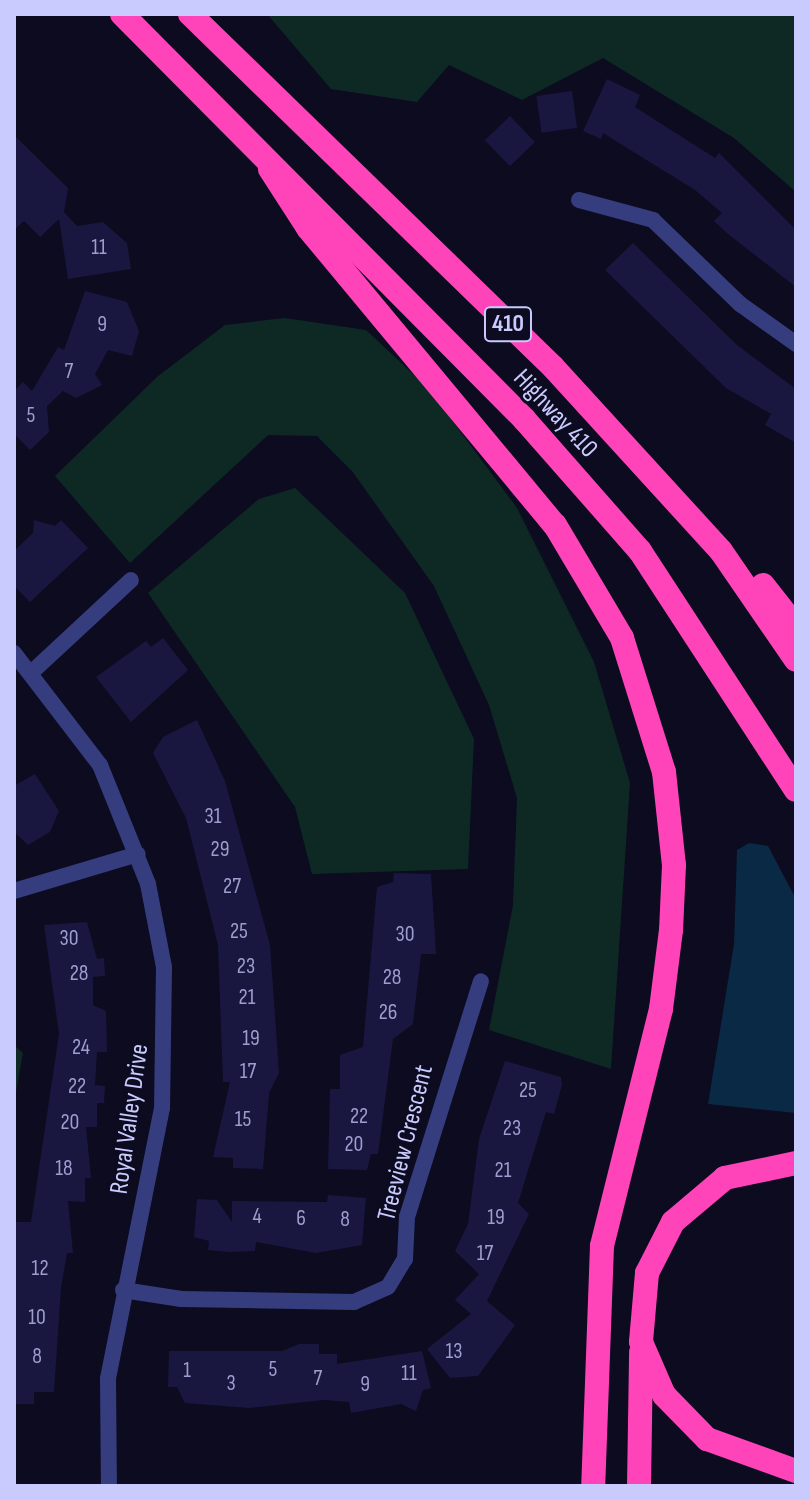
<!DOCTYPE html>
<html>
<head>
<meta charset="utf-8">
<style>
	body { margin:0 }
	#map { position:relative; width:810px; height:1500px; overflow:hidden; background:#0c0b1f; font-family:"Sofia Sans Condensed",sans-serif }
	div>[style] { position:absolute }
	.green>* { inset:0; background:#0e2924 }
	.water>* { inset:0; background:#0a2944 }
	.building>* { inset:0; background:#191740; transform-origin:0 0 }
	.minor>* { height:16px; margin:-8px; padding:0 8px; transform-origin:8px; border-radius:8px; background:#353d7f }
	.motorway>* { height:24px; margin:-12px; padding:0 12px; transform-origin:12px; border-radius:12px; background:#ff44b9 }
	span { translate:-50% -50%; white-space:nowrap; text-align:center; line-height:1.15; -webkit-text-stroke:6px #0c0b1f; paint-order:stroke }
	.number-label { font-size:22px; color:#9d9ecf }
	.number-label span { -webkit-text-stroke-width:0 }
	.shield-label span { padding:2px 6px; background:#0c0b1f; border:2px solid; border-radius:6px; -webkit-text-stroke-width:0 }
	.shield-label { font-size:24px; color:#c9cbff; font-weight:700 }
	.street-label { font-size:26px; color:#c9cbff }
	.frame { position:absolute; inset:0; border:16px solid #c9cbff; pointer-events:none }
</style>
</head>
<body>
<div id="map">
	<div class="green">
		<i style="clip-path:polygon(267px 14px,796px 14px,796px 192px,734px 138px,603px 58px,522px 100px,449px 65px,417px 102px,331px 89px)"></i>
		<i style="clip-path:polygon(285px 318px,366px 330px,428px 388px,517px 508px,594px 662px,630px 783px,611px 1069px,489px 1030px,513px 905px,517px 798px,489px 705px,434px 586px,352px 471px,317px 436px,268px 435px,130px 563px,55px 476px,157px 377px,225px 325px)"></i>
		<i style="clip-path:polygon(295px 488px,405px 593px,474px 739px,468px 869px,312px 874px,295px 807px,148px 593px,259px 499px)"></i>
		<i style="clip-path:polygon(14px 1045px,23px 1053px,14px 1103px)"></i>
	</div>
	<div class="water">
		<i style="clip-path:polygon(749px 843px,768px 846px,796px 899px,796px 1113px,708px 1104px,734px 944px,737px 850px)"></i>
	</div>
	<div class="building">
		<i style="clip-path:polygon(607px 79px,640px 95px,635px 107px,715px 158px,719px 153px,796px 230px,796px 287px,728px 234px,714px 221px,722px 213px,695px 190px,603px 133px,601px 139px,583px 131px)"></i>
		<i style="left:572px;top:91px;width:37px;height:36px;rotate:82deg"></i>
		<i style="left:510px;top:116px;width:36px;height:35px;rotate:46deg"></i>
		<i style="clip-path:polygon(14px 135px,68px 188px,64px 212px,77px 226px,103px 222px,127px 243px,131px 269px,68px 279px,59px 219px,40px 237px,24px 221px,14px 230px)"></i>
		<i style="clip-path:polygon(633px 243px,737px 345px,796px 389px,796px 443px,765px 425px,771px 414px,726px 388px,605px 270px)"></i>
		<i style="clip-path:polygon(85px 291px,127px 302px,139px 331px,132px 356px,108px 350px,95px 374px,102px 385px,76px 398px,63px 391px,47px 406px,49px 432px,30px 450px,14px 434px,14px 391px,23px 382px,32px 391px,58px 347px,64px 350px)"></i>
		<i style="clip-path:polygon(34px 520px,55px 526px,61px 520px,88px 548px,30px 602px,14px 586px,14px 551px,33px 533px)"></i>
		<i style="clip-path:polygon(163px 638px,188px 670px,131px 722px,96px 677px,146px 641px,151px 647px)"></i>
		<i style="clip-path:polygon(197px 720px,225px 781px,270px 945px,279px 1073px,269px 1093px,263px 1169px,233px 1168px,233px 1158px,213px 1157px,230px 1082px,223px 1082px,218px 945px,186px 818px,153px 753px,163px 737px)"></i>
		<i style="clip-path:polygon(35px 774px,59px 811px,50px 832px,28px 845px,14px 832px,14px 786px)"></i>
		<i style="clip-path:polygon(394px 873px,431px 874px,436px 954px,421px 954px,413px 1024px,393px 1039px,378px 1154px,371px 1154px,367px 1170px,328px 1169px,330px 1089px,340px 1089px,340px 1055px,363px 1047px,377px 887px,393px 882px)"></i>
		<i style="clip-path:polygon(87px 922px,97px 959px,104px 958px,105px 976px,93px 977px,93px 1005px,106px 1011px,107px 1052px,97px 1052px,95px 1085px,105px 1086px,104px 1103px,97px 1103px,97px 1127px,86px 1127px,91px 1178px,85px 1178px,85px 1202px,68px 1201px,73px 1253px,67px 1253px,61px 1288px,54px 1392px,34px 1392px,34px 1404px,14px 1404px,14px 1222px,31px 1222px,59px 1034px,44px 925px)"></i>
		<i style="clip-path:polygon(505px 1061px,561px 1077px,562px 1085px,554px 1114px,546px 1112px,518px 1203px,529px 1214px,487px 1301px,515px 1325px,478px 1376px,450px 1378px,427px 1349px,471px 1314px,455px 1300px,479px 1274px,455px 1251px,468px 1224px,479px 1139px)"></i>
		<i style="clip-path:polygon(328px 1195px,366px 1198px,362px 1245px,316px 1253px,256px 1242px,255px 1251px,229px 1252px,208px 1250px,209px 1241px,194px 1237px,197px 1199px,217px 1200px,232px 1222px,232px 1201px,327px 1202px)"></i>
		<i style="clip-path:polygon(299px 1344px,319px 1344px,319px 1354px,337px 1354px,337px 1364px,422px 1351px,431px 1388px,423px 1390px,416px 1411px,401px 1404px,351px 1413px,349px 1402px,323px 1400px,249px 1408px,185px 1403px,177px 1387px,168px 1387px,169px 1351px,282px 1351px)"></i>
	</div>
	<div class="minor">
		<i style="left:579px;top:200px;width:77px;rotate:15.1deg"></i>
		<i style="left:653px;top:220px;width:121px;rotate:44deg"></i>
		<i style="left:740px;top:304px;width:69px;rotate:35.5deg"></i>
		<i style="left:14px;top:653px;width:141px;rotate:52.5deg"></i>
		<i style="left:100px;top:765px;width:128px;rotate:68deg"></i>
		<i style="left:148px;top:884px;width:85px;rotate:79.1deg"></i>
		<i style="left:164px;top:967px;width:141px;rotate:90.8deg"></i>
		<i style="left:162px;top:1108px;width:276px;rotate:101.3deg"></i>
		<i style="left:108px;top:1379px;width:107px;rotate:89.5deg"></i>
		<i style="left:32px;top:672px;width:135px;rotate:-42.9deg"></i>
		<i style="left:14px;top:891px;width:129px;rotate:-16.6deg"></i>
		<i style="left:123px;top:1290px;width:59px;rotate:8.8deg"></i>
		<i style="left:181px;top:1299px;width:173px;rotate:1deg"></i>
		<i style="left:354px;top:1302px;width:37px;rotate:-24deg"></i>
		<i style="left:388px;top:1287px;width:33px;rotate:-59deg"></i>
		<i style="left:405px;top:1259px;width:42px;rotate:-87.3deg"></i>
		<i style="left:407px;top:1217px;width:247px;rotate:-72.6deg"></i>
	</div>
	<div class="motorway">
		<i style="left:122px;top:14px;width:571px;rotate:45.21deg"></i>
		<i style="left:524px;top:419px;width:176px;rotate:48.7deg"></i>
		<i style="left:640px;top:551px;width:285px;rotate:56.9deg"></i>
		<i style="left:190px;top:14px;width:506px;rotate:44.2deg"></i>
		<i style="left:553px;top:367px;width:249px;rotate:47.6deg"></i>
		<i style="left:721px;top:551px;width:132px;rotate:55.5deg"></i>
		<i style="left:270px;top:169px;width:70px;rotate:57.2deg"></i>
		<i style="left:308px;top:228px;width:386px;rotate:50.3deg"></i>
		<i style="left:555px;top:525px;width:131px;rotate:59.3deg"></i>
		<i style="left:622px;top:638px;width:140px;rotate:72.6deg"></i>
		<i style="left:664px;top:772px;width:94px;rotate:83.9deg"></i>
		<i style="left:674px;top:865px;width:65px;rotate:92.6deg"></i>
		<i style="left:671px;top:930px;width:80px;rotate:97.2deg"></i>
		<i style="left:661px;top:1009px;width:244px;rotate:104deg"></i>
		<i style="left:602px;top:1246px;width:240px;rotate:92.1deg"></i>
		<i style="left:763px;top:585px;width:53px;rotate:51.8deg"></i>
		<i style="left:796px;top:1163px;width:73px;rotate:168.1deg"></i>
		<i style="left:725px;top:1178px;width:68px;rotate:139.8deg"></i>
		<i style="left:673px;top:1222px;width:57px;rotate:117deg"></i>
		<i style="left:647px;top:1273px;width:69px;rotate:95deg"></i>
		<i style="left:641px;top:1342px;width:58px;rotate:66.5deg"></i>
		<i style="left:664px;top:1395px;width:62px;rotate:45.7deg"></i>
		<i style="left:707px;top:1439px;width:95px;rotate:19.8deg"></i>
		<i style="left:639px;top:1486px;width:134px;rotate:-89.1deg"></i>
	</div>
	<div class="number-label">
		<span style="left:99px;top:248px">11</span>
		<span style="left:102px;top:325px">9</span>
		<span style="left:69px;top:372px">7</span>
		<span style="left:31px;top:416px">5</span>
		<span style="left:213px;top:817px">31</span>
		<span style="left:220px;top:850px">29</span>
		<span style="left:232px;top:887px">27</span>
		<span style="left:239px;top:932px">25</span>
		<span style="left:405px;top:935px">30</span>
		<span style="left:69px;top:939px">30</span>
		<span style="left:246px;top:967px">23</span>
		<span style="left:79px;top:974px">28</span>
		<span style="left:392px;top:978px">28</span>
		<span style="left:247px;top:998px">21</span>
		<span style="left:388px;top:1013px">26</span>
		<span style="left:251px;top:1039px">19</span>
		<span style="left:81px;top:1048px">24</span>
		<span style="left:248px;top:1072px">17</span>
		<span style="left:77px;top:1087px">22</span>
		<span style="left:528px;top:1091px">25</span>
		<span style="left:359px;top:1117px">22</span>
		<span style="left:243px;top:1120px">15</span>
		<span style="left:70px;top:1123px">20</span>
		<span style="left:512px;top:1129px">23</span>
		<span style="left:354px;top:1145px">20</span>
		<span style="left:64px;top:1169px">18</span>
		<span style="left:503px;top:1171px">21</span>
		<span style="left:257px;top:1217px">4</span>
		<span style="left:496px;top:1218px">19</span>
		<span style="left:301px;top:1219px">6</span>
		<span style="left:345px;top:1220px">8</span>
		<span style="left:485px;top:1254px">17</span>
		<span style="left:40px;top:1269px">12</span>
		<span style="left:37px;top:1318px">10</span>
		<span style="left:454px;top:1352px">13</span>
		<span style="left:37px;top:1357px">8</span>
		<span style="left:273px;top:1370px">5</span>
		<span style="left:187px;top:1371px">1</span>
		<span style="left:409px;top:1374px">11</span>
		<span style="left:318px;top:1379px">7</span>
		<span style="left:231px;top:1384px">3</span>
		<span style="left:365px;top:1385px">9</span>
	</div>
	<div class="shield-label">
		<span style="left:508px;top:324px">410</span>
	</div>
	<div class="street-label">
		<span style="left:555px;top:414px;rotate:47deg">Highway 410</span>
		<span style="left:130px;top:1119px;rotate:-82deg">Royal Valley Drive</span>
		<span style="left:406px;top:1143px;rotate:-76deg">Treeview Crescent</span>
	</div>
	<div class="frame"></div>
</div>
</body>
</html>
